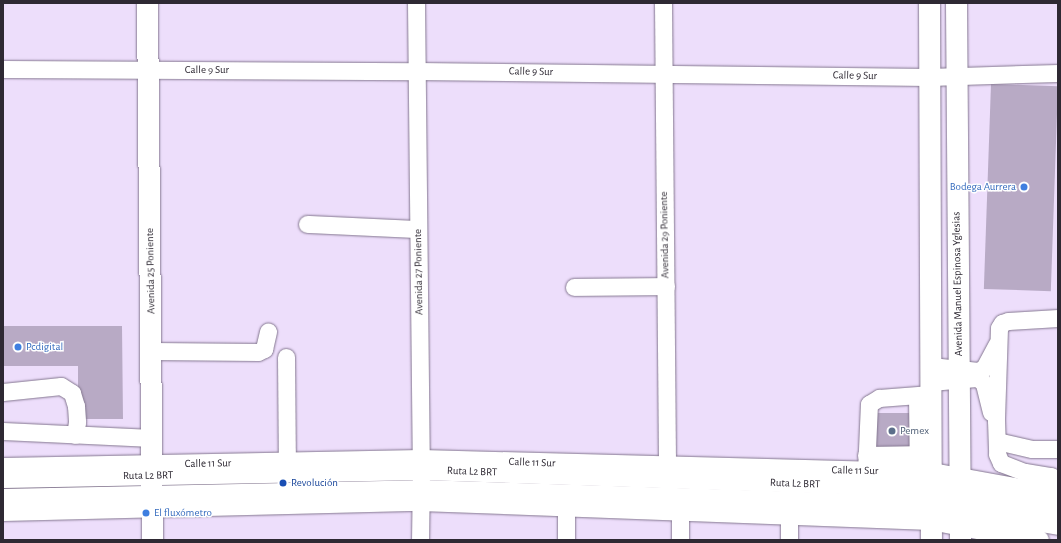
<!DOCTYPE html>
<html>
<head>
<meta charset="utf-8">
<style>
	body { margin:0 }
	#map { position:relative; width:1061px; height:543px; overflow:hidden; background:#eddefb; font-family:"Alegreya Sans",sans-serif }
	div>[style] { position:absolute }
	.building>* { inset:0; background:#b8aac5; transform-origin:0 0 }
	.roads { filter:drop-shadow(0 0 1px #847790) drop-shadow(0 0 1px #847790) }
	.minor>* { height:17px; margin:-8.5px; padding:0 8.5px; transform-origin:8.5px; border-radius:8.5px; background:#fff }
	.major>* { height:21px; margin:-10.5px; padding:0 10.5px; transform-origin:10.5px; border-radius:10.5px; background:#fff }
	.dots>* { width:11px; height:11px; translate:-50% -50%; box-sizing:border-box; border:2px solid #fff; border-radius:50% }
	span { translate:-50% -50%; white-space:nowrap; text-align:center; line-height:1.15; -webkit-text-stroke:3px #fff; paint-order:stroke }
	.street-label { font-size:11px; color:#2e2933 }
	.shop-label { font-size:11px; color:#366cbe }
	.right { translate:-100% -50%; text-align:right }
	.left { translate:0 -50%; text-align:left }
	.service-label { font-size:11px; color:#4e5e75 }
	.transit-label { font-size:11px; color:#164399 }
	.frame { position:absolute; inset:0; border:4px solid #2e2933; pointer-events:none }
</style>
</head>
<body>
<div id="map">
	<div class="building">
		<i style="left:991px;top:84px;width:67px;height:205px;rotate:2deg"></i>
		<i style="clip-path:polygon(3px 326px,122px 326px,123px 419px,78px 419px,78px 366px,3px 366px)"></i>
		<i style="left:871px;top:413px;width:41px;height:35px"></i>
	</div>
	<div class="roads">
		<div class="minor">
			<i style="left:416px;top:3px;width:468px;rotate:89.4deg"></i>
			<i style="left:421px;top:471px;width:69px;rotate:90.8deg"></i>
			<i style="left:663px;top:3px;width:464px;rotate:89.5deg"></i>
			<i style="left:3px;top:69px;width:413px;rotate:0.3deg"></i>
			<i style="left:416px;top:71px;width:513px;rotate:0.67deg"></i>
			<i style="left:929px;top:77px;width:129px;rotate:-1.8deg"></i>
			<i style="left:307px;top:224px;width:111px;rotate:2.6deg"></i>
			<i style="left:574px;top:287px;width:92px;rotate:-0.6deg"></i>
			<i style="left:1058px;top:318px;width:50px;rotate:176.6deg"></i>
			<i style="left:1008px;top:321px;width:6px;rotate:162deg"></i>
			<i style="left:1002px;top:323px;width:6px;rotate:121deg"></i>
			<i style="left:999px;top:328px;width:92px;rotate:91.9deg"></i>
			<i style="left:996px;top:420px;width:34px;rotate:88deg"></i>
			<i style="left:997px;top:454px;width:10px;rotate:66deg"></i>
			<i style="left:1001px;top:463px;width:26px;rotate:21deg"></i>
			<i style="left:1025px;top:472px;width:26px;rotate:9deg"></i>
			<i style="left:1051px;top:476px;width:9px;rotate:36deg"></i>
			<i style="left:152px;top:351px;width:106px;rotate:0.5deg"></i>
			<i style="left:258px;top:352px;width:7px;rotate:-27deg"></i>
			<i style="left:264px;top:349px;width:18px;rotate:-77deg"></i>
			<i style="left:286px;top:357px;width:106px;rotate:89.5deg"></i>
			<i style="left:931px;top:366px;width:47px;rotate:6.1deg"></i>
			<i style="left:978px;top:371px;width:7px;rotate:-27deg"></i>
			<i style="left:984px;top:368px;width:27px;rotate:-62deg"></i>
			<i style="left:931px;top:382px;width:45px;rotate:-5.1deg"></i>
			<i style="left:976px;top:378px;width:5px;rotate:22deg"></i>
			<i style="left:981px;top:380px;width:5px;rotate:53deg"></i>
			<i style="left:984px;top:384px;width:29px;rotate:76deg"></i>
			<i style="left:3px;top:392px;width:58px;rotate:-5.9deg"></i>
			<i style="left:61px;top:386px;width:13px;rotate:32deg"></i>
			<i style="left:72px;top:393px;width:14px;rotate:73deg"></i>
			<i style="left:76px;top:406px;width:16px;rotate:86deg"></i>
			<i style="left:77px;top:422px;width:13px;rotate:99deg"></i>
			<i style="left:917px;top:396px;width:77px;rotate:89.3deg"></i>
			<i style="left:3px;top:431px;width:149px;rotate:2.7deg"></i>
			<i style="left:997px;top:441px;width:36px;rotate:13deg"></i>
			<i style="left:1032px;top:449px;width:26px"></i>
			<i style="left:866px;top:455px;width:64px;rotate:-0.9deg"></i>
			<i style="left:866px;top:472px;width:68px;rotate:-87.5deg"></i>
			<i style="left:869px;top:404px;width:12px;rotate:-31deg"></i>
			<i style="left:879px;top:398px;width:52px;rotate:-4.4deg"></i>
			<i style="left:3px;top:479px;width:418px;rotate:-1.1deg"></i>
			<i style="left:421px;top:471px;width:510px;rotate:1.91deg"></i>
			<i style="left:931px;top:488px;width:129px;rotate:10.3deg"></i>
			<i style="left:3px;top:497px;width:417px;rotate:-1.2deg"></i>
			<i style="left:420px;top:488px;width:511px;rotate:1.79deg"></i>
			<i style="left:931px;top:504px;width:129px;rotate:9.8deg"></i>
			<i style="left:566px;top:506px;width:34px;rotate:90deg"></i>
			<i style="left:789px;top:514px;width:26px;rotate:90deg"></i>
			<i style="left:680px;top:540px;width:30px;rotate:-90deg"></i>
		</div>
		<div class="major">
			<i style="left:147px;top:3px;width:537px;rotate:89.47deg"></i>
			<i style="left:929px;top:3px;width:537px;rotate:89.79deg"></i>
			<i style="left:956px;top:3px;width:537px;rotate:89.57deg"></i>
			<i style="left:3px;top:468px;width:418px;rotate:-1.1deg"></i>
			<i style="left:421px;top:460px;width:497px;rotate:1.5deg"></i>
			<i style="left:918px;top:473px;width:13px"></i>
			<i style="left:931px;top:473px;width:129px;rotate:10.3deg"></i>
			<i style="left:3px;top:510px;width:417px;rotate:-1.4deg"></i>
			<i style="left:420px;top:500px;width:511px;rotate:2.13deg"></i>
			<i style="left:931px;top:519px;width:109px;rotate:11.1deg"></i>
		</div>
	</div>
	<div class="dots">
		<i style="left:1024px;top:187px;background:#3f7fe0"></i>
		<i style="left:18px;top:347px;background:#3f7fe0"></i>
		<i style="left:892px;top:431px;background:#5c6f8a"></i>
		<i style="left:283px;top:483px;background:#1a4fb4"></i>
		<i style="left:146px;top:513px;background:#3f7fe0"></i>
	</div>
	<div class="street-label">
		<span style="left:207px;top:70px">Calle 9 Sur</span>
		<span style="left:531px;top:72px;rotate:1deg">Calle 9 Sur</span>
		<span style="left:855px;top:76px;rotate:1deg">Calle 9 Sur</span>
		<span style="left:665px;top:235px;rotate:-91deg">Avenida 29 Poniente</span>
		<span style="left:151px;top:271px;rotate:-91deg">Avenida 25 Poniente</span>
		<span style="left:419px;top:272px;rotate:-91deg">Avenida 27 Poniente</span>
		<span style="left:958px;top:284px;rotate:-91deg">Avenida Manuel Espinosa Yglesias</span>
		<span style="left:532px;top:463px;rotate:2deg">Calle 11 Sur</span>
		<span style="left:208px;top:464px;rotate:-1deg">Calle 11 Sur</span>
		<span style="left:855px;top:471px;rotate:1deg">Calle 11 Sur</span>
		<span style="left:472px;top:472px;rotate:2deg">Ruta L2 BRT</span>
		<span style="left:148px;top:476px;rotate:-1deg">Ruta L2 BRT</span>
		<span style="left:795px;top:484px;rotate:2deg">Ruta L2 BRT</span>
	</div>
	<div class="shop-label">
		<span class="right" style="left:1016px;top:187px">Bodega Aurrera</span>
		<span class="left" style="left:26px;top:347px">Pcdigital</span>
		<span class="left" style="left:154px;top:513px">El fluxómetro</span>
	</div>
	<div class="service-label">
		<span class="left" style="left:900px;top:431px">Pemex</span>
	</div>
	<div class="transit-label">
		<span class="left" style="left:291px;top:483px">Revolución</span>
	</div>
	<div class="frame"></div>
</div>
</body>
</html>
